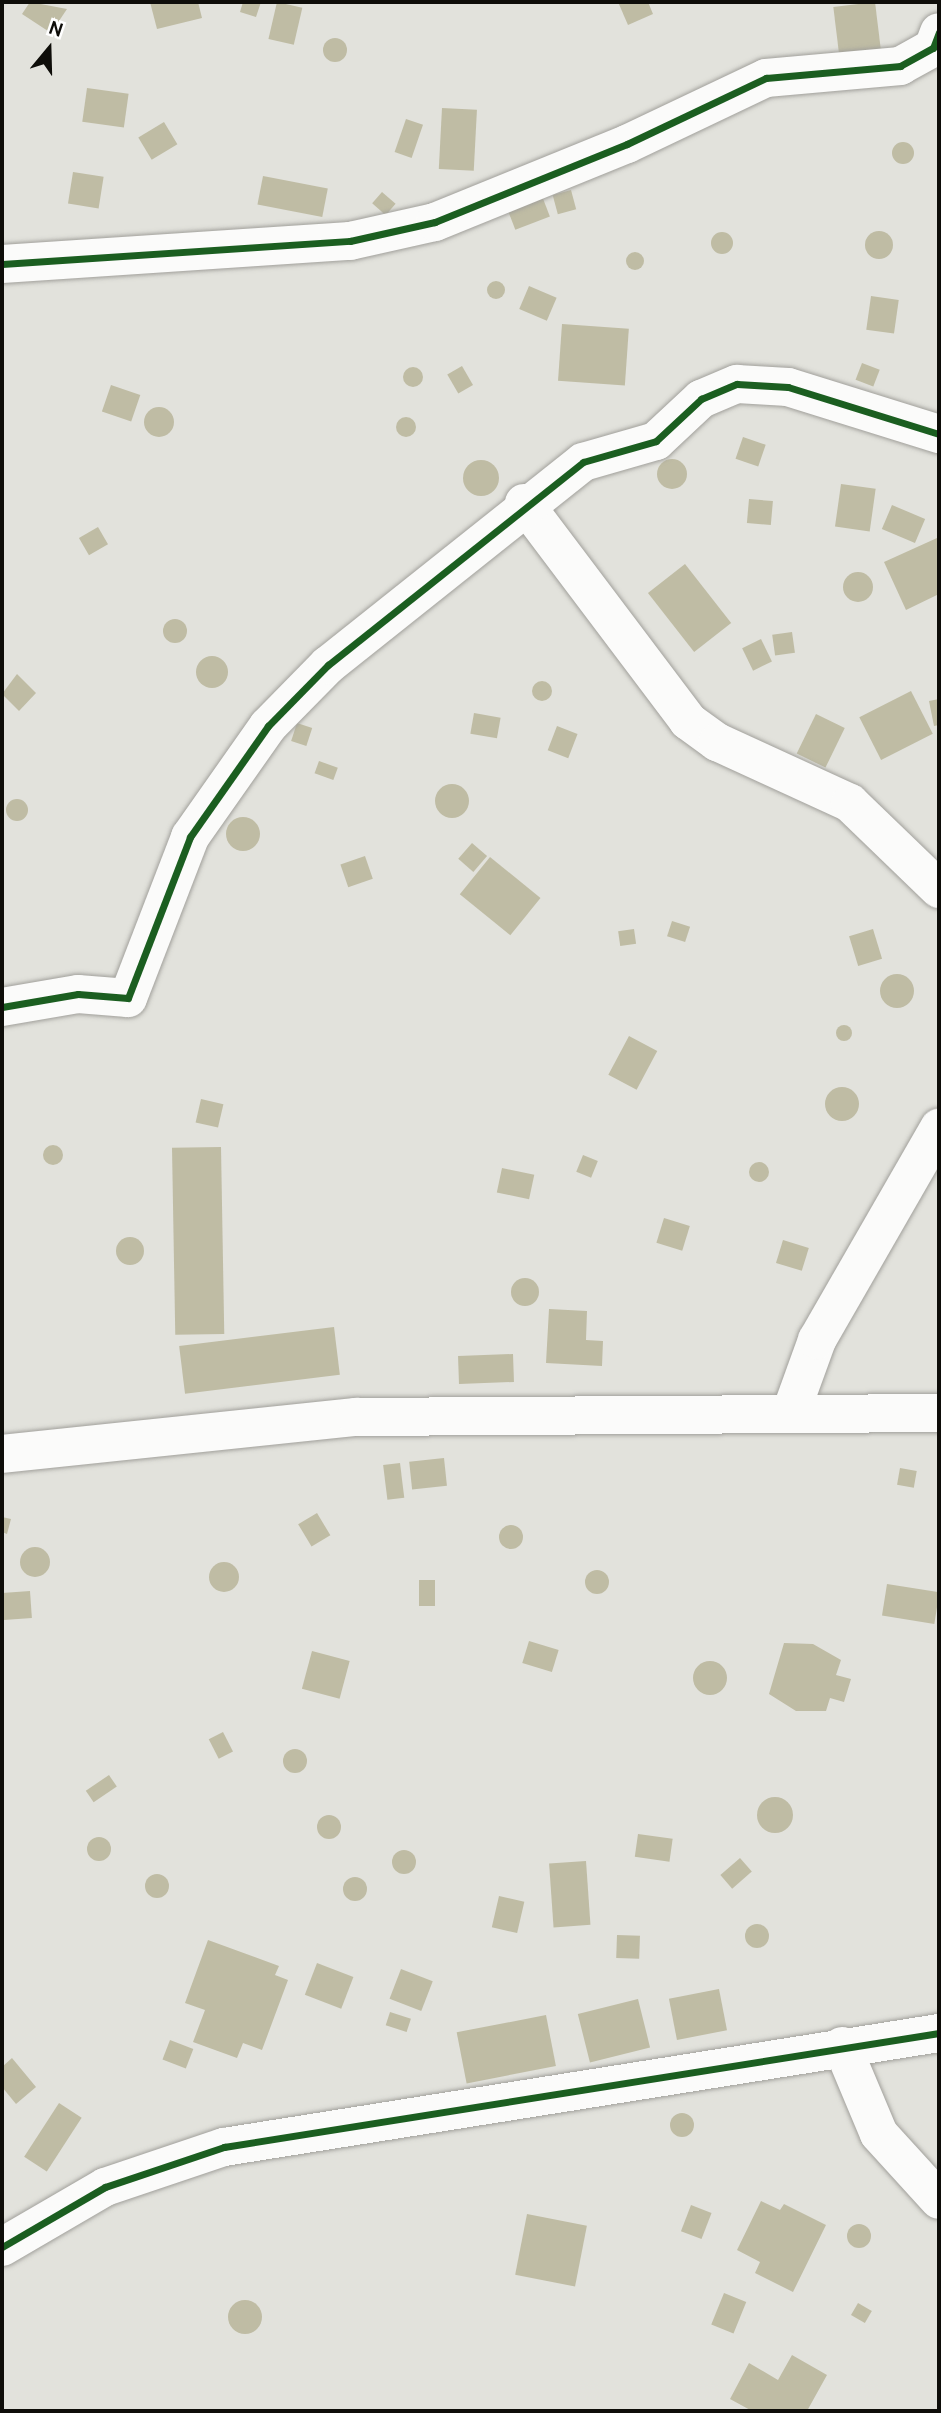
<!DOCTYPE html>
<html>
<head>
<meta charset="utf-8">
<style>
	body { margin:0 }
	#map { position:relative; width:941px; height:2413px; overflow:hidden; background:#e2e2dc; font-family:Cabin,sans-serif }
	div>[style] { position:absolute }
	.building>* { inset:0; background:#bfbca4; transform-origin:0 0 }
	.round { border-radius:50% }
	.roads { filter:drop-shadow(0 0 2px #a1a09b) drop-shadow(0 0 2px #a1a09b) }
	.street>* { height:38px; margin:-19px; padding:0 19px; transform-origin:19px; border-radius:19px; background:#fbfbfa }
	.cycleway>* { height:7px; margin:-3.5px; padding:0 3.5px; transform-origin:3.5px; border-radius:3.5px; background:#1b5e20 }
	span { translate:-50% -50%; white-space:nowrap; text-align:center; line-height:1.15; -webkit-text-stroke:5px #fff; paint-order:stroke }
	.frame { position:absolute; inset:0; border:4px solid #0e0d09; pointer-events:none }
	.north { position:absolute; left:14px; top:14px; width:70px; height:70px; -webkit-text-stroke:5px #fff; paint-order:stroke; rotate:19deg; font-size:19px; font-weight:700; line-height:28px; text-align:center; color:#0e0d09 }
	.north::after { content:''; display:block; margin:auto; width:24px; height:32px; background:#0e0d09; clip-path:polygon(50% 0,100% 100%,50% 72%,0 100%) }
</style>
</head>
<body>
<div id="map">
	<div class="building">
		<i style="clip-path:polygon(30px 2px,67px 9px,51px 33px,22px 14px)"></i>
		<i style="clip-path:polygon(150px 2px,198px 2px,202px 18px,157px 29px)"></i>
		<i style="clip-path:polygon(243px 2px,261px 2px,256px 17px,240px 12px)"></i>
		<i style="left:277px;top:2px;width:26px;height:38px;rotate:13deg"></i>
		<i style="clip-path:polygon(618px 2px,648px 2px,653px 14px,628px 25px)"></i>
		<i style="left:875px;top:2px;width:48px;height:42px;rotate:83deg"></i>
		<i class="round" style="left:323px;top:38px;width:24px;height:24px"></i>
		<i style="left:87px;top:88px;width:42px;height:34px;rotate:8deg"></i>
		<i style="left:442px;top:108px;width:35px;height:61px;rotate:3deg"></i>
		<i style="left:406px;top:119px;width:18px;height:35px;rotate:19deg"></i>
		<i style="left:164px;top:122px;width:26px;height:30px;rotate:59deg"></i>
		<i class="round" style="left:892px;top:142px;width:22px;height:22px"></i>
		<i style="left:73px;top:172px;width:31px;height:32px;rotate:9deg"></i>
		<i style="left:263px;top:176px;width:66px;height:29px;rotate:11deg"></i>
		<i style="left:571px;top:190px;width:20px;height:19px;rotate:75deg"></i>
		<i style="left:382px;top:192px;width:18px;height:15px;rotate:41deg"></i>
		<i style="left:542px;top:196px;width:22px;height:37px;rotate:69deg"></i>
		<i class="round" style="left:865px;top:231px;width:28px;height:28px"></i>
		<i class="round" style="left:711px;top:232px;width:22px;height:22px"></i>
		<i class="round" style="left:626px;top:252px;width:18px;height:18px"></i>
		<i class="round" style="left:487px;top:281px;width:18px;height:18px"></i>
		<i style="left:529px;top:286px;width:30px;height:25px;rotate:23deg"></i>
		<i style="left:871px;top:296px;width:28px;height:34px;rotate:8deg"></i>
		<i style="left:562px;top:324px;width:67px;height:57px;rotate:4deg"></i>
		<i style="left:862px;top:363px;width:19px;height:18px;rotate:21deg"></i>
		<i style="left:462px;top:366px;width:22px;height:17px;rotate:60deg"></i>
		<i class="round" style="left:403px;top:367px;width:20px;height:20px"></i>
		<i style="left:111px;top:385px;width:31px;height:28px;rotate:19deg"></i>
		<i class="round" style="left:144px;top:407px;width:30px;height:30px"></i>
		<i class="round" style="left:396px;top:417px;width:20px;height:20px"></i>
		<i style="left:743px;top:437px;width:24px;height:23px;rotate:19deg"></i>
		<i class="round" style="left:657px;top:459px;width:30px;height:30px"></i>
		<i class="round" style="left:463px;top:460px;width:36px;height:36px"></i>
		<i style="left:841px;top:484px;width:35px;height:43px;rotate:8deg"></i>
		<i style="left:749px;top:499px;width:24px;height:24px;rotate:5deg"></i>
		<i style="left:892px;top:505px;width:36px;height:26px;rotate:23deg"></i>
		<i style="left:98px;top:527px;width:20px;height:22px;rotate:60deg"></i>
		<i style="clip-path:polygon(937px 538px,939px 594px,906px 610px,884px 562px)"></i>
		<i style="left:685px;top:564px;width:75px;height:47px;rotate:52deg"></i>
		<i class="round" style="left:843px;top:572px;width:30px;height:30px"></i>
		<i class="round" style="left:163px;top:619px;width:24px;height:24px"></i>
		<i style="left:792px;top:632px;width:21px;height:20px;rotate:82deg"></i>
		<i style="left:761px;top:639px;width:25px;height:21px;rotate:64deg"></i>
		<i class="round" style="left:196px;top:656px;width:32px;height:32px"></i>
		<i style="clip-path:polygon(17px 674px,36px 693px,19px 711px,2px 694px)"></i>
		<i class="round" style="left:532px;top:681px;width:20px;height:20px"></i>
		<i style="left:911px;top:691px;width:48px;height:58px;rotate:63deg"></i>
		<i style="clip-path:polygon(939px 699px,939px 725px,934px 726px,929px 701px)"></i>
		<i style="left:474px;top:713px;width:27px;height:21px;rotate:10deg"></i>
		<i style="left:816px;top:714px;width:32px;height:44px;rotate:26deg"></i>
		<i style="left:297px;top:723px;width:16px;height:19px;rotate:18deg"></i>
		<i style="left:557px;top:726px;width:22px;height:26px;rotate:21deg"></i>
		<i style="left:319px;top:761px;width:20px;height:13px;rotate:20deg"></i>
		<i class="round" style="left:435px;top:784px;width:34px;height:34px"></i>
		<i class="round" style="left:6px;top:799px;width:22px;height:22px"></i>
		<i class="round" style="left:226px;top:817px;width:34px;height:34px"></i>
		<i style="left:472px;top:843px;width:20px;height:21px;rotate:41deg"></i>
		<i style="left:365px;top:856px;width:24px;height:26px;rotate:71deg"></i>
		<i style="left:490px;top:857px;width:65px;height:48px;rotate:39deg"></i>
		<i style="left:672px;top:921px;width:19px;height:16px;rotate:18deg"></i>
		<i style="left:634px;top:929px;width:15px;height:16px;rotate:82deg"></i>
		<i style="left:873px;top:929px;width:31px;height:25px;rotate:73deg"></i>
		<i class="round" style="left:880px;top:974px;width:34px;height:34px"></i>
		<i class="round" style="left:836px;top:1025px;width:16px;height:16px"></i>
		<i style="left:629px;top:1036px;width:32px;height:44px;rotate:28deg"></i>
		<i class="round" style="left:825px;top:1087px;width:34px;height:34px"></i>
		<i style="left:201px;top:1099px;width:23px;height:24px;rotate:13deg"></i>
		<i class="round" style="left:43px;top:1145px;width:20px;height:20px"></i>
		<i style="left:221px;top:1147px;width:187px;height:49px;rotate:89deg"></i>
		<i style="left:583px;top:1155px;width:16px;height:18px;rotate:22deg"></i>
		<i class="round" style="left:749px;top:1162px;width:20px;height:20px"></i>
		<i style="left:502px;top:1168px;width:33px;height:25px;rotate:12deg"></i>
		<i style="left:664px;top:1218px;width:27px;height:26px;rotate:17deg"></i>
		<i class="round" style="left:116px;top:1237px;width:28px;height:28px"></i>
		<i style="left:783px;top:1240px;width:27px;height:24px;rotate:17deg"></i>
		<i class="round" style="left:511px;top:1278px;width:28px;height:28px"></i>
		<i style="clip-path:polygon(549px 1309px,587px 1311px,586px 1340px,603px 1341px,602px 1366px,546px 1363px)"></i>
		<i style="left:334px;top:1327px;width:48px;height:156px;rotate:83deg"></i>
		<i style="left:513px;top:1354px;width:28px;height:55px;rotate:88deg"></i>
		<i style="left:444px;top:1458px;width:28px;height:35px;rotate:84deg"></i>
		<i style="left:400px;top:1463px;width:35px;height:17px;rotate:83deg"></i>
		<i style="left:900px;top:1468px;width:17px;height:17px;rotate:10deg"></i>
		<i style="left:317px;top:1513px;width:26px;height:22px;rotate:59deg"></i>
		<i style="clip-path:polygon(2px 1517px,11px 1519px,7px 1534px,2px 1532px)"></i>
		<i class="round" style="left:499px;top:1525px;width:24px;height:24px"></i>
		<i class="round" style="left:20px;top:1547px;width:30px;height:30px"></i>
		<i class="round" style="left:209px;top:1562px;width:30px;height:30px"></i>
		<i class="round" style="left:585px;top:1570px;width:24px;height:24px"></i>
		<i style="left:419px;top:1580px;width:16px;height:26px"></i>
		<i style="left:887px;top:1584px;width:53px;height:32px;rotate:9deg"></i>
		<i style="left:30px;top:1591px;width:27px;height:28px;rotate:86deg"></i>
		<i style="left:529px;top:1641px;width:31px;height:23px;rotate:17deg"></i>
		<i style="clip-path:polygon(784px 1643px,813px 1644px,841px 1660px,836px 1675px,851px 1679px,844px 1702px,830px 1698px,826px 1711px,796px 1711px,769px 1694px)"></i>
		<i style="left:312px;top:1651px;width:39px;height:39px;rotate:15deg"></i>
		<i class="round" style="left:693px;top:1661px;width:34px;height:34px"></i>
		<i style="left:223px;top:1732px;width:22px;height:16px;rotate:63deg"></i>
		<i class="round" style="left:283px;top:1749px;width:24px;height:24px"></i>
		<i style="left:109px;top:1775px;width:14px;height:28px;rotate:56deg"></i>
		<i class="round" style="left:757px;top:1797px;width:36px;height:36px"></i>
		<i class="round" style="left:317px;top:1815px;width:24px;height:24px"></i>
		<i style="left:638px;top:1834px;width:35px;height:23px;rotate:8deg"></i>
		<i class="round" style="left:87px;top:1837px;width:24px;height:24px"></i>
		<i class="round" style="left:392px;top:1850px;width:24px;height:24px"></i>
		<i style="left:740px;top:1858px;width:18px;height:26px;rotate:49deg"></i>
		<i style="left:586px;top:1861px;width:64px;height:37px;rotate:86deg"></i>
		<i class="round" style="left:145px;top:1874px;width:24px;height:24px"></i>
		<i class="round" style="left:343px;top:1877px;width:24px;height:24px"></i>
		<i style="left:499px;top:1896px;width:26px;height:32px;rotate:13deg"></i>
		<i class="round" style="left:745px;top:1924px;width:24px;height:24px"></i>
		<i style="left:617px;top:1935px;width:23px;height:23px;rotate:2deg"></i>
		<i style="clip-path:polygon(208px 1940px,279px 1966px,275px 1975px,288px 1980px,262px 2050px,243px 2043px,237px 2058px,193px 2042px,205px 2010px,185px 2003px)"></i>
		<i style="left:317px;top:1963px;width:39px;height:34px;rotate:21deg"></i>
		<i style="left:401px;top:1969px;width:34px;height:32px;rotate:21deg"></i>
		<i style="left:719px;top:1989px;width:42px;height:51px;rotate:79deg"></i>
		<i style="left:638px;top:1999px;width:50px;height:62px;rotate:76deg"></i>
		<i style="left:390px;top:2012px;width:22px;height:14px;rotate:18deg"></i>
		<i style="left:546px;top:2015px;width:52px;height:91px;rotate:79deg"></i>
		<i style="left:170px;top:2040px;width:25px;height:21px;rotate:21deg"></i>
		<i style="clip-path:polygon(12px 2058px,36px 2087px,16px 2104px,2px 2087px,2px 2067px)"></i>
		<i style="left:59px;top:2103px;width:27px;height:64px;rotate:33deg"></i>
		<i class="round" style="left:670px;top:2113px;width:24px;height:24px"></i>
		<i style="clip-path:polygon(761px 2201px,780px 2210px,784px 2204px,826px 2225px,793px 2292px,755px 2273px,760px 2262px,737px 2250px)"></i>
		<i style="left:691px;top:2205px;width:22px;height:28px;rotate:21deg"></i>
		<i style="left:527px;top:2214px;width:61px;height:62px;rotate:11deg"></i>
		<i class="round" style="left:847px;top:2224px;width:24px;height:24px"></i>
		<i style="left:724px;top:2293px;width:24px;height:34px;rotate:22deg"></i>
		<i class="round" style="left:228px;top:2300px;width:34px;height:34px"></i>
		<i style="left:858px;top:2303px;width:16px;height:14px;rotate:30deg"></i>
		<i style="clip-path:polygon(792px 2355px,827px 2375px,807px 2411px,752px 2411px,730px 2399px,749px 2363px,778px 2380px)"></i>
	</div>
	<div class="roads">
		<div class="street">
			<i style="left:2px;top:264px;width:349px;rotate:-3.8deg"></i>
			<i style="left:350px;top:241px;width:87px;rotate:-12.6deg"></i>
			<i style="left:435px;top:222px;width:207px;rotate:-22.1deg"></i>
			<i style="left:627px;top:144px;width:154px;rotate:-25.4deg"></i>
			<i style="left:766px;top:78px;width:135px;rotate:-5.1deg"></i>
			<i style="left:900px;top:66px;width:38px;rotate:-29deg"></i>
			<i style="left:933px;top:48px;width:17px;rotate:-69deg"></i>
			<i style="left:524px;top:503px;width:273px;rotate:53deg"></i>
			<i style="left:688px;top:721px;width:36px;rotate:36deg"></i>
			<i style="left:717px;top:742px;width:146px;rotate:24.6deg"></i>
			<i style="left:850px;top:803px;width:124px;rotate:44deg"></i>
			<i style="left:2px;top:1007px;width:77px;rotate:-9.7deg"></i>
			<i style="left:78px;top:994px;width:50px;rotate:4.6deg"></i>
			<i style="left:128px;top:998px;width:173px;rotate:-68.9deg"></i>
			<i style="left:190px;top:837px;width:136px;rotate:-54.9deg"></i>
			<i style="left:268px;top:726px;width:86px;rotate:-45.5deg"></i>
			<i style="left:328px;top:665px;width:326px;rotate:-38.5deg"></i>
			<i style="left:583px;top:462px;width:76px;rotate:-16deg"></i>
			<i style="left:656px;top:441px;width:62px;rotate:-43deg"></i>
			<i style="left:701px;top:399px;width:39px;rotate:-23deg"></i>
			<i style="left:737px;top:384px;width:51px;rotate:3.4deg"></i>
			<i style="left:788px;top:387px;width:158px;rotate:17.3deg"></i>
			<i style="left:791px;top:1412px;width:77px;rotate:-70.1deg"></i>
			<i style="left:817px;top:1340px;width:245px;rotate:-60.1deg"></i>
			<i style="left:2px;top:1454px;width:356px;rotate:-6deg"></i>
			<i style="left:356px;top:1417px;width:583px;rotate:-0.39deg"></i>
			<i style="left:842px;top:2046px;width:95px;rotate:67.2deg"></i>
			<i style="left:879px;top:2134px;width:89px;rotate:47.7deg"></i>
			<i style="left:2px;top:2247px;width:119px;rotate:-30.2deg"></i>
			<i style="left:105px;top:2187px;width:126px;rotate:-18.6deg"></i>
			<i style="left:224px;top:2147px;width:724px;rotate:-9.06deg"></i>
		</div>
	</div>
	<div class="cycleway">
		<i style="left:2px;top:264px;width:349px;rotate:-3.8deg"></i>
		<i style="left:350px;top:241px;width:87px;rotate:-12.6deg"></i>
		<i style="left:435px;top:222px;width:207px;rotate:-22.1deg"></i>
		<i style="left:627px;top:144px;width:154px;rotate:-25.4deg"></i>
		<i style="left:766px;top:78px;width:135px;rotate:-5.1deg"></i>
		<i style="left:900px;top:66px;width:38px;rotate:-29deg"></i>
		<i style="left:933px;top:48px;width:17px;rotate:-69deg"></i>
		<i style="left:2px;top:1007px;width:77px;rotate:-9.7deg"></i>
		<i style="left:78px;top:994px;width:50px;rotate:4.6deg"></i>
		<i style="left:128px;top:998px;width:173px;rotate:-68.9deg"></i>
		<i style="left:190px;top:837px;width:136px;rotate:-54.9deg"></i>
		<i style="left:268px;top:726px;width:86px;rotate:-45.5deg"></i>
		<i style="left:328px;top:665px;width:326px;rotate:-38.5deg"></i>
		<i style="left:583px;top:462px;width:76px;rotate:-16deg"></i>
		<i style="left:656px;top:441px;width:62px;rotate:-43deg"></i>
		<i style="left:701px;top:399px;width:39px;rotate:-23deg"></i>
		<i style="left:737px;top:384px;width:51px;rotate:3.4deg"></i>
		<i style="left:788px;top:387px;width:158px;rotate:17.3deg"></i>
		<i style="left:2px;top:2247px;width:119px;rotate:-30.2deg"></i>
		<i style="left:105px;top:2187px;width:126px;rotate:-18.6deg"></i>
		<i style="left:224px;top:2147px;width:724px;rotate:-9.06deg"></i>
	</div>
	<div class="frame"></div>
	<div class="north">N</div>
</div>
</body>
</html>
